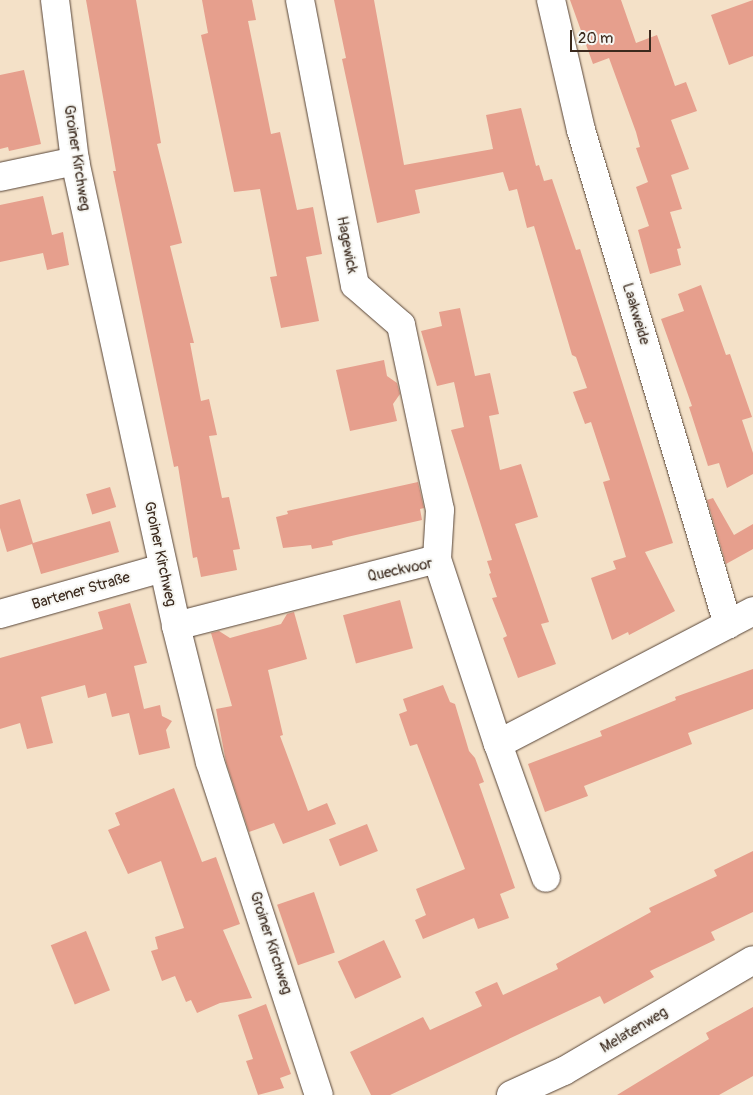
<!DOCTYPE html>
<html>
<head>
<meta charset="utf-8">
<style>
	body { margin:0 }
	#map { position:relative; width:753px; height:1095px; overflow:hidden; background:#f4e1c8; font-family:Pangolin,sans-serif }
	div>[style] { position:absolute }
	.building>* { inset:0; background:#e69f8d; transform-origin:0 0 }
	.roads { filter:drop-shadow(0 0 1px #574538) drop-shadow(0 0 1px #574538) }
	.street>* { height:28px; margin:-14px; padding:0 14px; transform-origin:14px; border-radius:14px; background:#fff }
	span { translate:-50% -50%; white-space:nowrap; text-align:center; line-height:1.15; -webkit-text-stroke:4px #f6f6f2; paint-order:stroke }
	.street-label { font-size:15px; color:#3b2a1e }
	.scale { position:absolute; left:570px; top:30px; width:81px; height:22px; box-sizing:border-box; border:2px solid #3b2a1e; border-top:0; padding-left:6px; font-size:15px; line-height:18px; white-space:nowrap; color:#3b2a1e; -webkit-text-stroke:4px #f6f6f2; paint-order:stroke }
</style>
</head>
<body>
<div id="map">
	<div class="building">
		<i style="clip-path:polygon(86px 0,136px 0,161px 143px,157px 144px,182px 243px,170px 246px,194px 343px,190px 343px,201px 401px,209px 399px,217px 435px,209px 436px,222px 498px,229px 497px,240px 549px,233px 550px,237px 570px,201px 577px,197px 557px,193px 558px,178px 466px,174px 467px,113px 171px,116px 171px)"></i>
		<i style="clip-path:polygon(202px 0,252px 0,256px 20px,248px 21px,271px 134px,280px 132px,297px 210px,313px 207px,322px 254px,306px 257px,319px 321px,281px 328px,270px 277px,277px 276px,260px 189px,234px 192px,201px 35px,208px 33px)"></i>
		<i style="clip-path:polygon(334px 0,374px 0,404px 165px,493px 149px,486px 115px,521px 108px,536px 166px,539px 165px,544px 181px,552px 179px,576px 250px,580px 249px,673px 543px,645px 552px,675px 611px,629px 635px,628px 632px,612px 640px,591px 578px,616px 569px,613px 561px,626px 557px,603px 482px,610px 480px,591px 422px,585px 424px,573px 392px,587px 388px,576px 357px,572px 355px,534px 226px,527px 228px,517px 189px,509px 191px,503px 172px,415px 190px,420px 213px,377px 223px,342px 59px,346px 58px)"></i>
		<i style="clip-path:polygon(570px 0,621px 0,636px 43px,657px 35px,675px 86px,686px 82px,697px 111px,671px 120px,689px 169px,671px 175px,682px 209px,670px 212px,681px 248px,677px 249px,681px 265px,650px 274px,638px 230px,649px 226px,636px 187px,648px 182px,636px 148px,640px 147px,636px 132px,609px 58px,593px 64px)"></i>
		<i style="clip-path:polygon(753px 0,753px 56px,729px 65px,711px 15px)"></i>
		<i style="clip-path:polygon(24px 70px,41px 144px,9px 151px,8px 147px,0 149px,0 75px)"></i>
		<i style="clip-path:polygon(43px 196px,52px 235px,63px 232px,69px 265px,47px 270px,43px 253px,0 262px,0 205px)"></i>
		<i style="clip-path:polygon(701px 285px,726px 355px,730px 354px,752px 417px,742px 420px,753px 453px,753px 474px,727px 488px,719px 463px,708px 466px,689px 407px,692px 406px,661px 319px,684px 311px,678px 294px)"></i>
		<i style="clip-path:polygon(460px 308px,475px 376px,490px 373px,499px 414px,489px 416px,500px 470px,521px 464px,538px 517px,515px 524px,549px 622px,541px 624px,556px 664px,518px 678px,503px 638px,507px 636px,492px 598px,497px 597px,489px 574px,491px 573px,487px 561px,492px 560px,451px 430px,464px 427px,454px 382px,437px 386px,421px 331px,442px 326px,439px 312px)"></i>
		<i style="clip-path:polygon(384px 360px,387px 376px,397px 383px,400px 394px,393px 404px,397px 421px,350px 431px,336px 370px)"></i>
		<i style="clip-path:polygon(418px 482px,424px 508px,420px 509px,422px 520px,347px 537px,332px 541px,333px 545px,312px 549px,311px 545px,283px 548px,276px 517px,288px 514px,287px 511px)"></i>
		<i style="left:110px;top:487px;width:21px;height:25px;rotate:73deg"></i>
		<i style="clip-path:polygon(713px 498px,734px 535px,753px 524px,753px 549px,726px 564px,707px 500px)"></i>
		<i style="clip-path:polygon(20px 499px,33px 543px,110px 521px,119px 552px,41px 574px,32px 544px,7px 552px,0 528px,0 505px)"></i>
		<i style="left:400px;top:600px;width:50px;height:59px;rotate:75deg"></i>
		<i style="clip-path:polygon(130px 603px,147px 663px,134px 666px,144px 709px,160px 705px,162px 716px,172px 721px,166px 730px,170px 748px,139px 755px,129px 713px,112px 717px,106px 693px,88px 698px,85px 685px,41px 697px,53px 743px,27px 749px,20px 723px,0 729px,0 658px,103px 629px,98px 612px)"></i>
		<i style="clip-path:polygon(294px 612px,307px 659px,268px 670px,283px 735px,280px 736px,308px 811px,327px 803px,336px 824px,283px 844px,274px 823px,249px 832px,226px 762px,216px 709px,232px 706px,211px 633px,219px 631px,230px 638px,281px 624px,287px 614px)"></i>
		<i style="clip-path:polygon(753px 669px,753px 709px,688px 733px,692px 744px,584px 786px,588px 796px,545px 812px,528px 764px,602px 736px,600px 731px,676px 700px,675px 697px)"></i>
		<i style="clip-path:polygon(443px 685px,450px 702px,455px 704px,469px 751px,475px 758px,484px 782px,479px 784px,515px 888px,500px 894px,509px 918px,478px 929px,474px 918px,423px 939px,415px 920px,426px 915px,416px 889px,465px 869px,417px 744px,410px 746px,399px 714px,407px 711px,403px 699px)"></i>
		<i style="clip-path:polygon(174px 788px,202px 862px,216px 857px,240px 924px,223px 930px,252px 998px,220px 1003px,197px 1013px,191px 1000px,186px 1002px,175px 976px,162px 981px,151px 951px,158px 949px,155px 937px,184px 928px,161px 861px,128px 874px,108px 830px,120px 825px,115px 813px)"></i>
		<i style="left:367px;top:824px;width:29px;height:41px;rotate:68deg"></i>
		<i style="clip-path:polygon(753px 851px,753px 912px,711px 932px,715px 940px,650px 971px,654px 977px,604px 1004px,600px 996px,390px 1095px,371px 1095px,350px 1052px,423px 1017px,430px 1030px,482px 1006px,475px 992px,497px 982px,503px 995px,558px 969px,556px 964px,651px 912px,649px 908px,717px 876px,714px 870px)"></i>
		<i style="left:314px;top:892px;width:64px;height:39px;rotate:71deg"></i>
		<i style="left:86px;top:931px;width:64px;height:38px;rotate:68deg"></i>
		<i style="left:384px;top:940px;width:41px;height:51px;rotate:65deg"></i>
		<i style="clip-path:polygon(266px 1004px,291px 1074px,280px 1078px,284px 1088px,258px 1095px,246px 1061px,253px 1059px,238px 1015px)"></i>
		<i style="clip-path:polygon(753px 1007px,753px 1076px,719px 1095px,617px 1095px,709px 1039px,706px 1033px)"></i>
	</div>
	<div class="roads">
		<div class="street">
			<i style="left:55px;top:0;width:162px;rotate:82.9deg"></i>
			<i style="left:75px;top:161px;width:476px;rotate:77.7deg"></i>
			<i style="left:176px;top:626px;width:140px;rotate:76deg"></i>
			<i style="left:210px;top:762px;width:350px;rotate:71.9deg"></i>
			<i style="left:300px;top:0;width:290px;rotate:79.1deg"></i>
			<i style="left:355px;top:285px;width:61px;rotate:41deg"></i>
			<i style="left:401px;top:325px;width:189px;rotate:78.1deg"></i>
			<i style="left:440px;top:510px;width:49px;rotate:93.5deg"></i>
			<i style="left:551px;top:0;width:133px;rotate:77deg"></i>
			<i style="left:581px;top:130px;width:516px;rotate:73.46deg"></i>
			<i style="left:0;top:177px;width:77px;rotate:-12deg"></i>
			<i style="left:0;top:614px;width:169px;rotate:-15.8deg"></i>
			<i style="left:176px;top:626px;width:269px;rotate:-14.4deg"></i>
			<i style="left:437px;top:559px;width:195px;rotate:71.8deg"></i>
			<i style="left:498px;top:744px;width:288px;rotate:-27.5deg"></i>
			<i style="left:498px;top:744px;width:142px;rotate:70.3deg"></i>
			<i style="left:511px;top:1095px;width:58px;rotate:-24.4deg"></i>
			<i style="left:564px;top:1071px;width:219px;rotate:-30.4deg"></i>
		</div>
	</div>
	<div class="street-label">
		<span style="left:77px;top:158px;rotate:81deg">Groiner Kirchweg</span>
		<span style="left:347px;top:245px;rotate:79deg">Hagewick</span>
		<span style="left:636px;top:314px;rotate:73deg">Laakweide</span>
		<span style="left:160px;top:554px;rotate:78deg">Groiner Kirchweg</span>
		<span style="left:400px;top:570px;rotate:-12deg">Queckvoor</span>
		<span style="left:81px;top:591px;rotate:-16deg">Bartener Straße</span>
		<span style="left:271px;top:943px;rotate:72deg">Groiner Kirchweg</span>
		<span style="left:634px;top:1030px;rotate:-31deg">Melatenweg</span>
	</div>
	<div class="scale">20 m</div>
</div>
</body>
</html>
